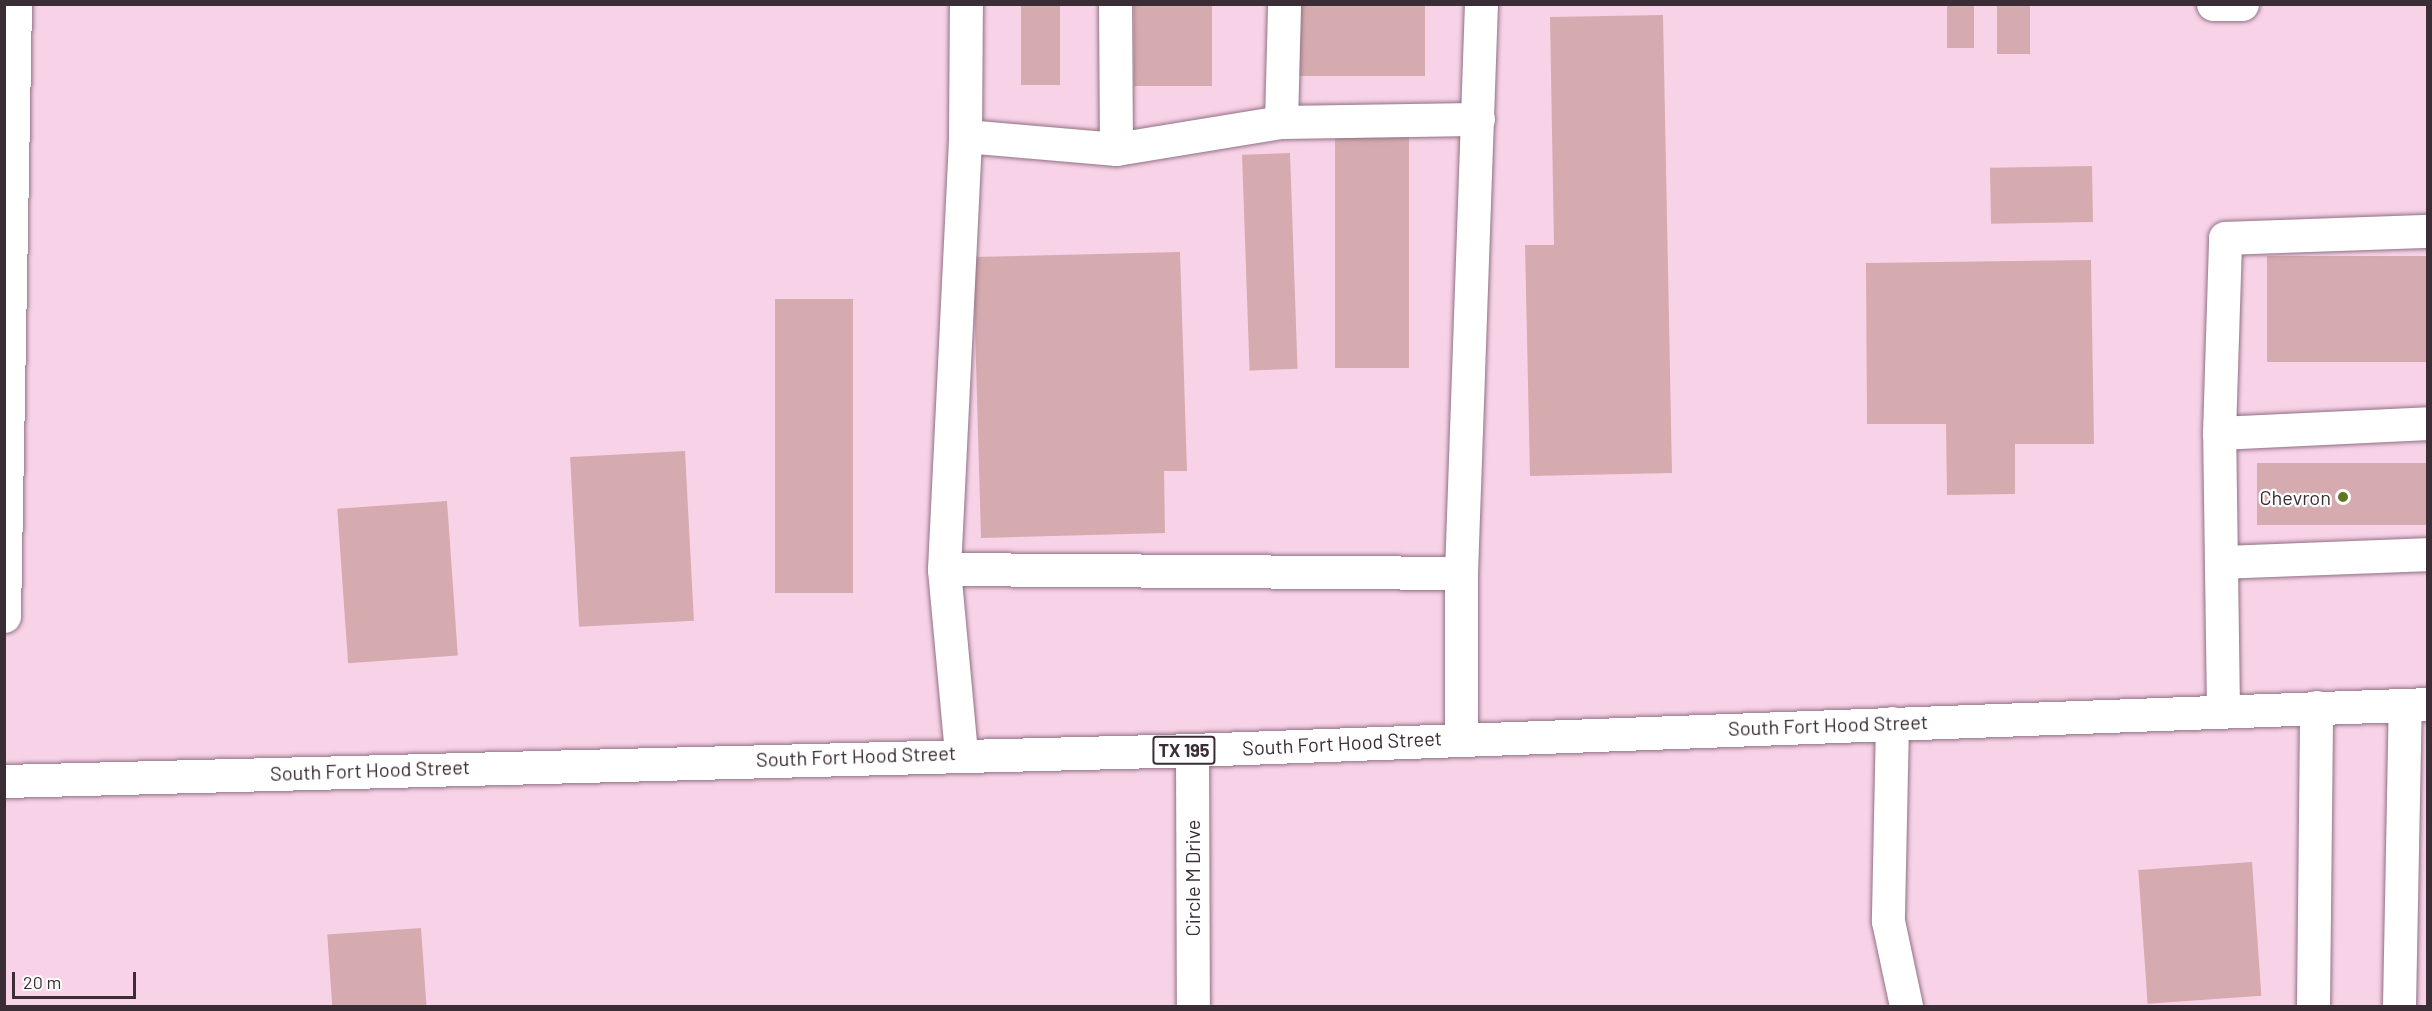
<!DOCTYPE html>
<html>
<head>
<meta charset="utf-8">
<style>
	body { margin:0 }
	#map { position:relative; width:2432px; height:1011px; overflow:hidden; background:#f8d3e7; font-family:Barlow,sans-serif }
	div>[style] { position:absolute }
	.building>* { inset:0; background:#d5abaf; transform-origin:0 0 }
	.roads { filter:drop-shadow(0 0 2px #927184) drop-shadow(0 0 2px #927184) }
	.minor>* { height:33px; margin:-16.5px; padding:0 16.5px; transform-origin:16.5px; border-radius:16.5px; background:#fff }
	.highway>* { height:33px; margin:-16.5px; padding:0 16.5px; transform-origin:16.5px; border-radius:16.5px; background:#fff }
	.dots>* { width:16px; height:16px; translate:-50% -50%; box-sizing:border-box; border:3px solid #fff; border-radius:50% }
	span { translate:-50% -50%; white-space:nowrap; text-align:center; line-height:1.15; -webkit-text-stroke:4.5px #fff; paint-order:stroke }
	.shield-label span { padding:2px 4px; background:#fff; border:2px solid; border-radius:4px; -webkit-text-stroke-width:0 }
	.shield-label { font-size:18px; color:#3b2d35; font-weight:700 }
	.poi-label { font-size:20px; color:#3b2d35 }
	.right { translate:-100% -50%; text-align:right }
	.street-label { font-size:20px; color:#3b2d35 }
	.frame { position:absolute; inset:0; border:6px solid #3b2d35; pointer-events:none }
	.scale { position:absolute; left:12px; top:972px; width:124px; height:27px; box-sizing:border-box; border:3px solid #3b2d35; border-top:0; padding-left:8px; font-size:18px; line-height:21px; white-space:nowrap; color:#3b2d35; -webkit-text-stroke:4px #fff; paint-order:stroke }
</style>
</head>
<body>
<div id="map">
	<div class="building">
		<i style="left:1021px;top:4px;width:39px;height:81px"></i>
		<i style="left:1134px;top:4px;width:78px;height:82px"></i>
		<i style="left:1299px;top:4px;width:126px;height:72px"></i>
		<i style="left:1947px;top:4px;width:27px;height:44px"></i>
		<i style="left:1997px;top:4px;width:33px;height:50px"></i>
		<i style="clip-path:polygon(1663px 15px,1672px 473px,1530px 476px,1525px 245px,1554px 245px,1550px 17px)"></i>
		<i style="left:1335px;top:137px;width:74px;height:231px"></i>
		<i style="left:1290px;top:153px;width:216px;height:48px;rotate:88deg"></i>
		<i style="left:2092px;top:166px;width:56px;height:102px;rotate:89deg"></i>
		<i style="clip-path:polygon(1180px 252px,1187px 471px,1164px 471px,1165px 533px,981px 538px,973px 257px)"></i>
		<i style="left:2428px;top:256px;width:106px;height:161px;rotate:90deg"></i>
		<i style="clip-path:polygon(2091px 260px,2094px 444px,2015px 444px,2015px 494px,1947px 495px,1946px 424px,1867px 424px,1866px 263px)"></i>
		<i style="left:775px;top:299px;width:78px;height:294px"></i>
		<i style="left:685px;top:451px;width:170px;height:115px;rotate:87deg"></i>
		<i style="left:2428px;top:463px;width:62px;height:171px;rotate:90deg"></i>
		<i style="left:447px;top:501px;width:155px;height:110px;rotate:86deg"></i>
		<i style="left:2252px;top:862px;width:134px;height:114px;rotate:86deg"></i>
		<i style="left:421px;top:928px;width:78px;height:94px;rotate:86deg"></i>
	</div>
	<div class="roads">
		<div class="minor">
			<i style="left:1115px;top:4px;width:145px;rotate:89.6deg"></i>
			<i style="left:2213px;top:4px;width:29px"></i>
			<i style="left:1281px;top:122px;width:118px;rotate:-88.5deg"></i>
			<i style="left:965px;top:136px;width:152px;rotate:4.9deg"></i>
			<i style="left:1116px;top:149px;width:167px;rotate:-9.3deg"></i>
			<i style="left:1281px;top:122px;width:197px;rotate:-0.9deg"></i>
			<i style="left:2219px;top:433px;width:195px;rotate:-88.2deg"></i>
			<i style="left:2225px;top:238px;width:203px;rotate:-2deg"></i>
			<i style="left:2221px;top:562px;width:207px;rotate:-2.2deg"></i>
			<i style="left:944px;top:569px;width:517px;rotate:0.44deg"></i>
			<i style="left:4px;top:616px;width:612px;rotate:-88.97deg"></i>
			<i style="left:2223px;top:710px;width:277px;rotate:-90.8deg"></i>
			<i style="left:2219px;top:433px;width:209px;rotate:-2.7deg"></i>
			<i style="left:1892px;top:723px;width:198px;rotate:91.2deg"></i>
			<i style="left:1888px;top:921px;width:87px;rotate:78deg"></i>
			<i style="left:1461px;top:737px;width:164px;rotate:-90deg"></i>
			<i style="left:1461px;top:573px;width:569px;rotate:-87.99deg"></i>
			<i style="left:1192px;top:750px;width:256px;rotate:89.8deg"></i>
			<i style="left:961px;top:753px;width:185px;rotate:-95.3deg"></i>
			<i style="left:944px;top:569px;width:434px;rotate:-87.2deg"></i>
			<i style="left:965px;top:136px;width:132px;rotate:-89.6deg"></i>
			<i style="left:2313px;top:1006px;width:299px;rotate:-89.4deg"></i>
			<i style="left:2399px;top:1006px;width:301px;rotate:-88.9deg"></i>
		</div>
		<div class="highway">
			<i style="left:4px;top:781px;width:1188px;rotate:-1.49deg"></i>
			<i style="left:1192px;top:750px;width:1237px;rotate:-2.13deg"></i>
		</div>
	</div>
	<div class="dots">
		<i style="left:2343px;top:497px;background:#617525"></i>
	</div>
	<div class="shield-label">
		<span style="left:1184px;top:750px">TX 195</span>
	</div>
	<div class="poi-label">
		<span class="right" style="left:2331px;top:497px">Chevron</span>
	</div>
	<div class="street-label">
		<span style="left:1828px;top:725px;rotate:-2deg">South Fort Hood Street</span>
		<span style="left:1342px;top:743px;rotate:-3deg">South Fort Hood Street</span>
		<span style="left:856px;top:756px;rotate:-2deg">South Fort Hood Street</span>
		<span style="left:370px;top:770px;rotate:-2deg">South Fort Hood Street</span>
		<span style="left:1192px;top:878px;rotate:-90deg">Circle M Drive</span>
	</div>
	<div class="frame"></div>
	<div class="scale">20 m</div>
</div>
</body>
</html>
